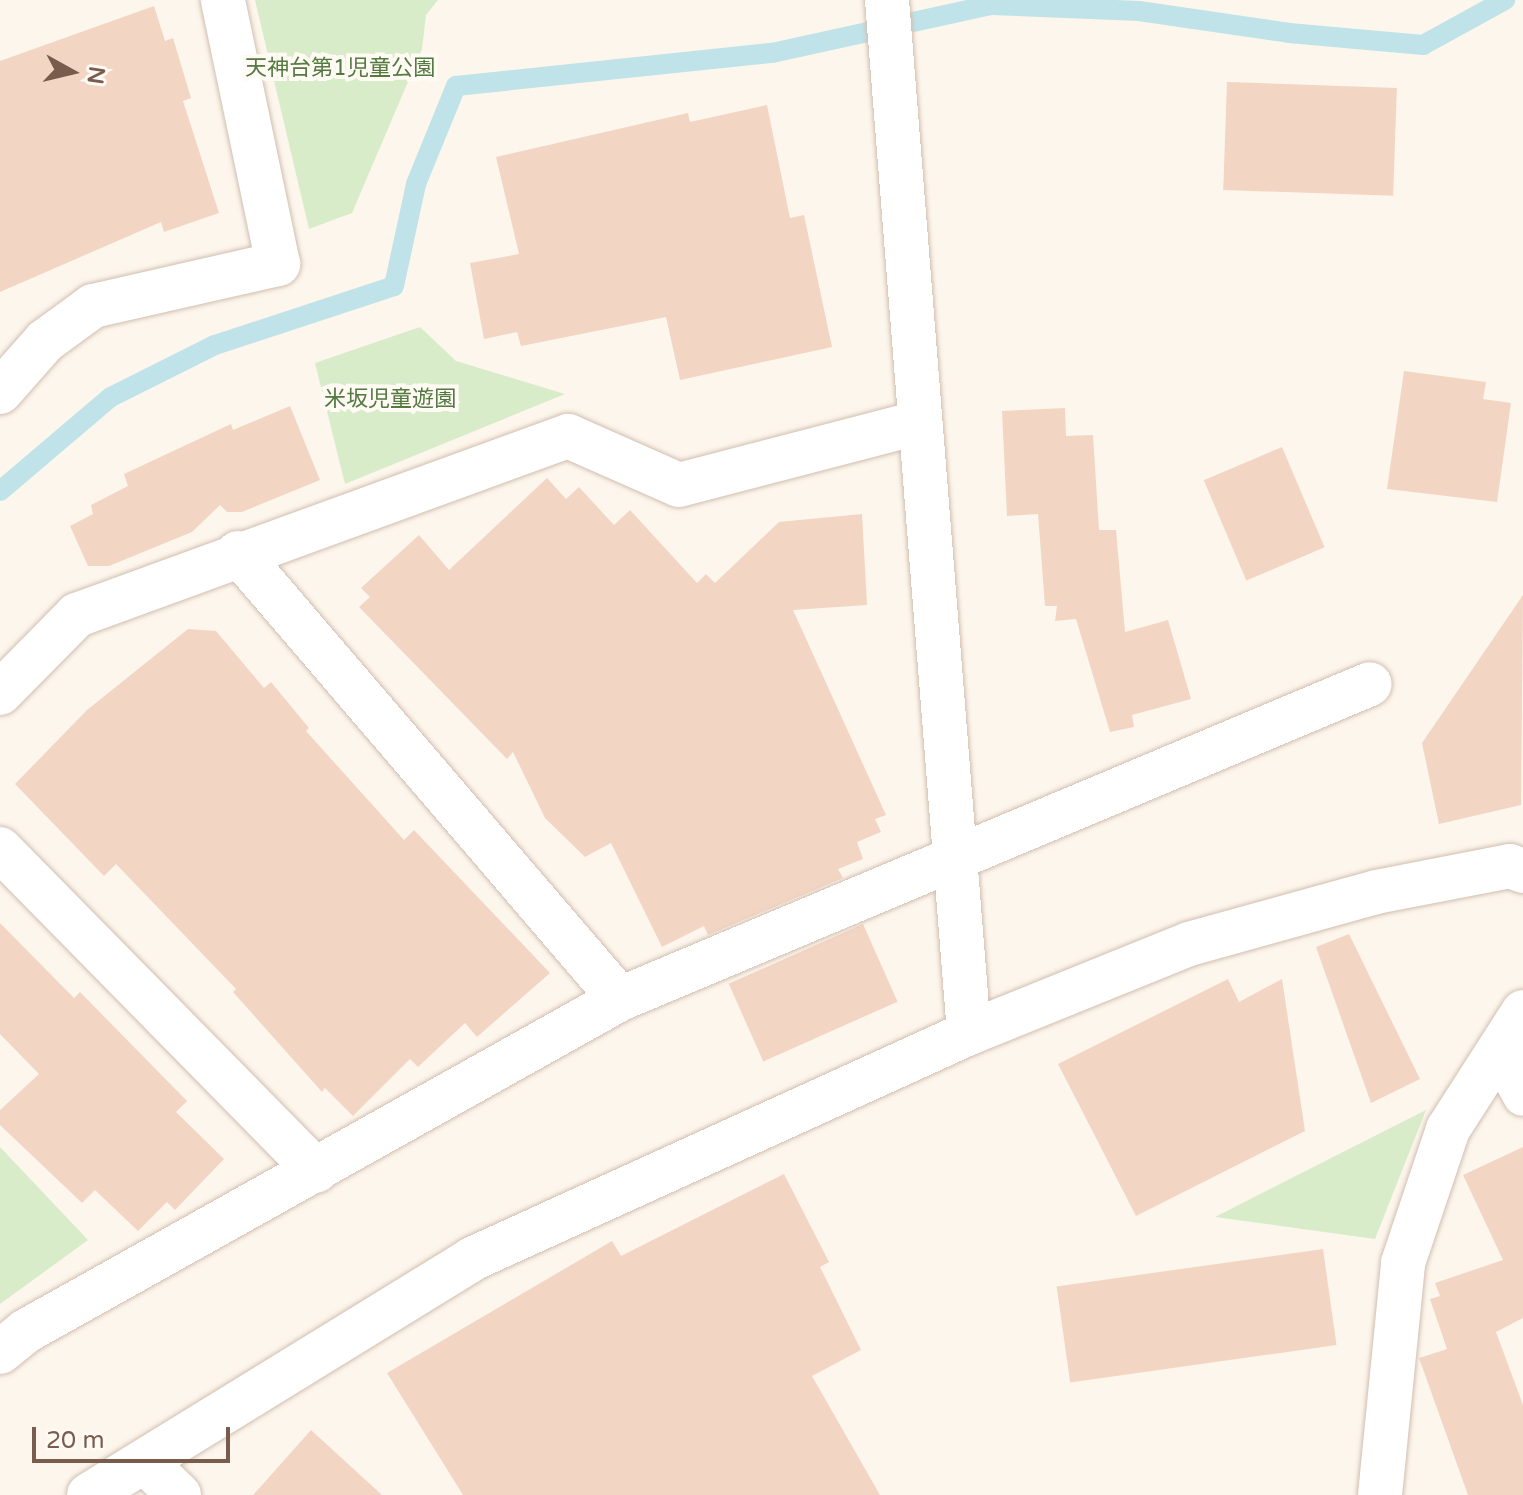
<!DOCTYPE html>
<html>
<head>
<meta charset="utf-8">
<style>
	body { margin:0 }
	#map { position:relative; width:1523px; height:1495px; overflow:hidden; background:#fdf6ec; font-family:"Varela Round","Noto Sans JP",sans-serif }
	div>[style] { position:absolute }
	.green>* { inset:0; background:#d8ecc9 }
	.stream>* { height:20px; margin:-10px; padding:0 10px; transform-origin:10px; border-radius:10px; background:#bfe3e8 }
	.building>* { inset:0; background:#f3d5c3; transform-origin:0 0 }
	.roads { filter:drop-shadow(0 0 2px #d1beb0) drop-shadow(0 0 2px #d1beb0) }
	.lane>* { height:40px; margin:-20px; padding:0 20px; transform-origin:20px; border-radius:20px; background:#fff }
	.street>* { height:44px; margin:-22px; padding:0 22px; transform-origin:22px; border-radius:22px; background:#fff }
	.secondary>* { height:44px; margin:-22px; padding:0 22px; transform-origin:22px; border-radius:22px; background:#fff }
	span { translate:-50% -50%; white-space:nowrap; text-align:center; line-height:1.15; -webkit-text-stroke:8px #fffaf3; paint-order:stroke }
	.park-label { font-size:22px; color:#537a41 }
	.north { position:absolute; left:32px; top:32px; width:80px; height:80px; -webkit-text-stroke:6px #fffaf3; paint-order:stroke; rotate:98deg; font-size:22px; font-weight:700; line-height:32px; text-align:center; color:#7a5c4d }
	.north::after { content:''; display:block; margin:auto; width:28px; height:36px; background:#7a5c4d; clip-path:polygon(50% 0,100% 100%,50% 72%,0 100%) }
	.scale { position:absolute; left:32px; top:1427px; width:198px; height:36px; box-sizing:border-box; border:4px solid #7a5c4d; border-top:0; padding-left:10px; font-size:24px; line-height:28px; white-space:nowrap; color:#7a5c4d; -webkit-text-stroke:6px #fffaf3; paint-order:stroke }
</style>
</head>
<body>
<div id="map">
	<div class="green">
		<i style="clip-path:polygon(255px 0,438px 0,426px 15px,422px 49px,352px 213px,309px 229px)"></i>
		<i style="clip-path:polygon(420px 327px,456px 361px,565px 394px,345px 484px,315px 363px)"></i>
		<i style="clip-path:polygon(1426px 1110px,1375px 1239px,1215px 1217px)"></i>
		<i style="clip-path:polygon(0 1147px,88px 1240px,0 1304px)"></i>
	</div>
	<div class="stream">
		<i style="left:0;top:491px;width:145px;rotate:-40.3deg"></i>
		<i style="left:111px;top:397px;width:116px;rotate:-26.6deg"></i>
		<i style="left:215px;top:345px;width:188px;rotate:-18.2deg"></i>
		<i style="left:394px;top:286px;width:104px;rotate:-77.8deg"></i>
		<i style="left:416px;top:184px;width:106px;rotate:-67.8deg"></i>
		<i style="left:456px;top:86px;width:318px;rotate:-6deg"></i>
		<i style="left:772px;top:53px;width:224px;rotate:-12.4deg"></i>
		<i style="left:991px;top:5px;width:148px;rotate:2.3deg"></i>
		<i style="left:1139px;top:11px;width:152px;rotate:8.3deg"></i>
		<i style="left:1289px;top:33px;width:135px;rotate:5.1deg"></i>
		<i style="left:1423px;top:45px;width:94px;rotate:-28.8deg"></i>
	</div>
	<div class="building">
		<i style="clip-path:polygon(154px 6px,165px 41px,173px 38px,191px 98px,183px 101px,219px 213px,164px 232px,161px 222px,0 292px,0 61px)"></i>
		<i style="left:1227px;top:82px;width:170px;height:108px;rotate:2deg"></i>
		<i style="clip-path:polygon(767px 105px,790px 218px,804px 215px,832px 347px,680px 380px,666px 317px,521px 346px,517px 332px,484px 339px,470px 263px,519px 254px,496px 157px,688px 113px,690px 122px)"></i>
		<i style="clip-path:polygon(1404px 371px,1486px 382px,1483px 399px,1511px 403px,1497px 502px,1387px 489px)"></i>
		<i style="clip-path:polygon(290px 406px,320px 480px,242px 512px,227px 512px,220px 505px,192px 532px,109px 566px,88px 566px,70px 526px,93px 514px,91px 505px,128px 486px,124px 474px,231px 424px,233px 430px)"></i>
		<i style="clip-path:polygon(1065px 408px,1066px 436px,1093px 435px,1099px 530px,1116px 530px,1125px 632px,1168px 620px,1191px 699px,1132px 715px,1134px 727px,1110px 732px,1076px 619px,1055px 621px,1057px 606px,1045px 606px,1038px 514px,1007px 516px,1002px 411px)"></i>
		<i style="left:1282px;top:447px;width:109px;height:85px;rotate:67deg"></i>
		<i style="clip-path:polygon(547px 478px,566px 499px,579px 487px,614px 525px,630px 510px,697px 583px,706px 574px,715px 583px,779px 522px,862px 514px,867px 605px,793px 610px,886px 815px,875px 819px,881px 832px,857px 842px,863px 859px,838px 869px,843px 878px,708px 935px,704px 926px,662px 947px,611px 843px,585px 857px,545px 818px,513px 752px,507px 759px,359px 607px,370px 597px,361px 588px,419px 535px,449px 570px)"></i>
		<i style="clip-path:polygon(1523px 595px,1521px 805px,1439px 824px,1422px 743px)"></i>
		<i style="clip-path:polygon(188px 629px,216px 631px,264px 688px,271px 682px,309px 728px,306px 731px,404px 840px,414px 830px,550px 973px,477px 1037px,465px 1023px,418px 1067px,410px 1059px,353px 1116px,325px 1088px,322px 1092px,233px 992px,236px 989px,116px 864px,104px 876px,15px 784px,87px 710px)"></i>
		<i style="clip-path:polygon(0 923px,74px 998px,80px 992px,187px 1101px,176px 1112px,224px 1159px,175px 1210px,167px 1202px,138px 1231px,95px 1190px,82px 1203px,0 1125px,0 1110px,39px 1074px,0 1034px)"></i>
		<i style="left:863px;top:924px;width:85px;height:147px;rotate:66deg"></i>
		<i style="clip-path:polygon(1349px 934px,1420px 1079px,1371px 1103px,1316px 947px)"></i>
		<i style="clip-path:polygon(1228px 979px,1239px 1002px,1282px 979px,1305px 1131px,1136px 1216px,1058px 1064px)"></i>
		<i style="clip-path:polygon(1523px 1147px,1523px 1318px,1496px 1332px,1523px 1405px,1523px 1495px,1468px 1495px,1419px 1358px,1447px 1349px,1430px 1299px,1440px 1296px,1435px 1283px,1503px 1260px,1463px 1175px)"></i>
		<i style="clip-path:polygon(784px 1174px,829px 1262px,820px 1267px,861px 1350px,812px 1376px,880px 1495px,463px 1495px,387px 1373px,612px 1241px,621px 1256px)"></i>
		<i style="left:1323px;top:1249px;width:97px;height:269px;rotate:82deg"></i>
		<i style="clip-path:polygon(311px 1430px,382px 1495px,253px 1495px)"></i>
	</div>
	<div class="roads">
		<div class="lane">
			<i style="left:1498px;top:1050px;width:52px;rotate:61.5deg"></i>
		</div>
		<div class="street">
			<i style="left:0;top:392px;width:68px;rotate:-48.6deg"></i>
			<i style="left:45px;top:341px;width:59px;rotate:-36.1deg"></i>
			<i style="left:93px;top:306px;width:190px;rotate:-12.8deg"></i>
			<i style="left:278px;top:264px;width:270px;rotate:-101.8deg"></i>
			<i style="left:238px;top:553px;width:587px;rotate:49.42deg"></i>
			<i style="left:0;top:693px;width:110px;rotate:-45.4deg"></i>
			<i style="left:77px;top:615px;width:523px;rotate:-20.03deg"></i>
			<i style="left:568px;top:436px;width:121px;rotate:23.8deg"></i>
			<i style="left:679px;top:485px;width:249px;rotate:-14.6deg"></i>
			<i style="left:0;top:849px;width:451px;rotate:45.5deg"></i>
			<i style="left:0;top:1352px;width:33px;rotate:-39deg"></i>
			<i style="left:26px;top:1331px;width:680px;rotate:-29.2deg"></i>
			<i style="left:620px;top:999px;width:813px;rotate:-22.78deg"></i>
			<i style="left:146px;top:1463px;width:46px;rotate:44.1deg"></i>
			<i style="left:89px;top:1495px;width:450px;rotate:-31.6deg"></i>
			<i style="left:472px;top:1259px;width:546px;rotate:-24.45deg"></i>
			<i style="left:969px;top:1033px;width:237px;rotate:-22deg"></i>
			<i style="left:1189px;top:944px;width:194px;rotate:-15.5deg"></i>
			<i style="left:1376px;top:892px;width:136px;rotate:-11deg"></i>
			<i style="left:1510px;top:866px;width:14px;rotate:21deg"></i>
			<i style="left:1380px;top:1495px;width:233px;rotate:-84.3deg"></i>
			<i style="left:1403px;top:1263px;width:141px;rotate:-71.4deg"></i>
			<i style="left:1448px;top:1129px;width:139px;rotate:-57.3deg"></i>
		</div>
		<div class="secondary">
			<i style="left:887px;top:0;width:1036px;rotate:85.46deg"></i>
		</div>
	</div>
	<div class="park-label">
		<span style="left:340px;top:69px">天神台第1児童公園</span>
		<span style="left:390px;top:400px">米坂児童遊園</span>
	</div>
	<div class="north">N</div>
	<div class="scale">20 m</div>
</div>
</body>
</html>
